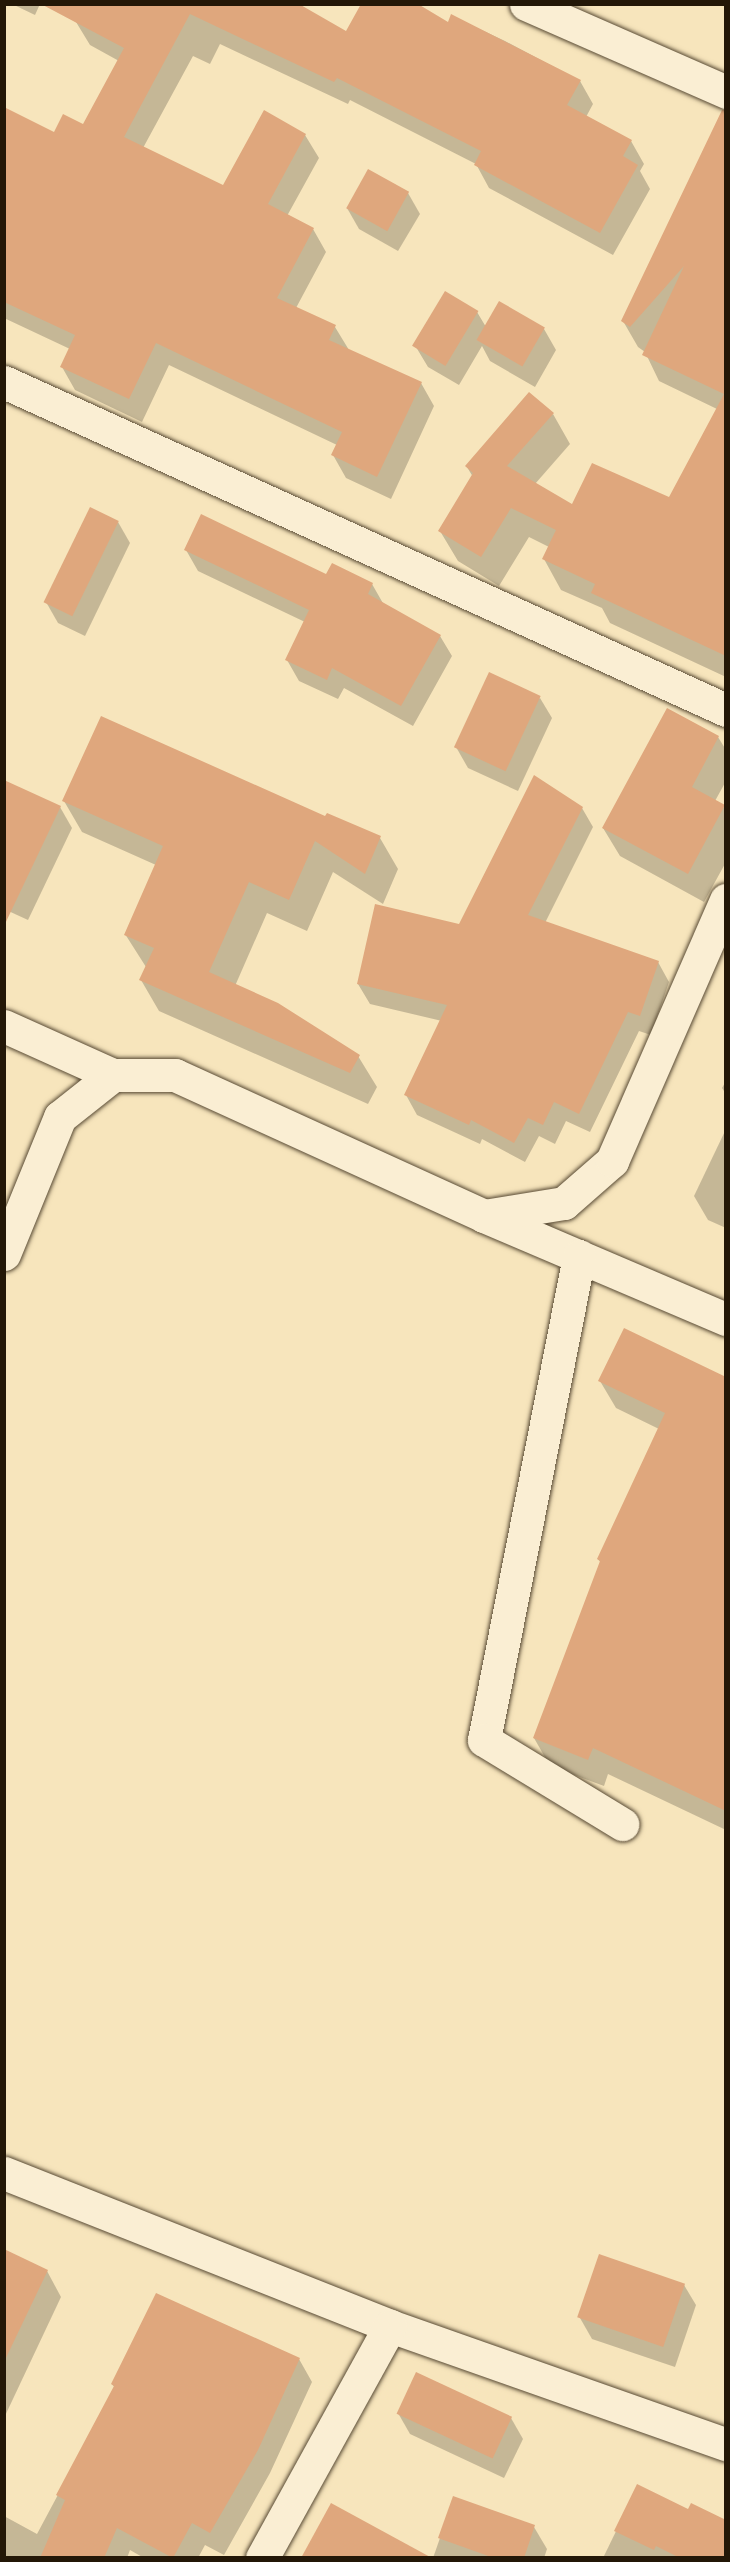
<!DOCTYPE html>
<html>
<head>
<meta charset="utf-8">
<style>
	body { margin:0 }
	#map { position:relative; width:730px; height:2562px; overflow:hidden; background:#f7e5bc; font-family:"Gentium Book Plus",serif }
	div>[style] { position:absolute }
	.shadow>* { inset:0; background:#0003 }
	.building>* { inset:0; background:#dfa77d; transform-origin:0 0 }
	.roads { filter:drop-shadow(0 0 2px #584a34) drop-shadow(0 0 2px #584a34) }
	.street>* { height:33px; margin:-16.5px; padding:0 16.5px; transform-origin:16.5px; border-radius:16.5px; background:#faeed3 }
	.secondary>* { height:33px; margin:-16.5px; padding:0 16.5px; transform-origin:16.5px; border-radius:16.5px; background:#faeed3 }
	span { translate:-50% -50%; white-space:nowrap; text-align:center; line-height:1.15; -webkit-text-stroke:4.5px #faeed3; paint-order:stroke }
	.frame { position:absolute; inset:0; border:6px solid #231707; pointer-events:none }
</style>
</head>
<body>
<div id="map">
	<div class="shadow">
		<i style="clip-path:polygon(12px 4px,40px 4px,35px 15px)"></i>
		<i style="clip-path:polygon(286px 4px,346px 33px,449px 24px,452px 16px,505px 41px,580px 81px,593px 104px,586px 117px,631px 141px,644px 164px,640px 171px,650px 189px,613px 255px,489px 188px,476px 164px,350px 100px,348px 104px,220px 44px,210px 64px,193px 56px,143px 148px,224px 187px,305px 135px,319px 158px,287px 216px,313px 229px,326px 252px,296px 308px,335px 327px,349px 350px,421px 383px,434px 406px,391px 499px,346px 478px,333px 455px,337px 445px,169px 365px,142px 422px,75px 390px,62px 367px,70px 349px,4px 318px,4px 154px,84px 126px,119px 61px,90px 45px,76px 22px)"></i>
		<i style="clip-path:polygon(726px 154px,726px 677px,610px 623px,602px 608px,561px 590px,544px 559px,549px 547px,529px 537px,499px 586px,458px 561px,440px 531px,473px 477px,467px 467px,553px 414px,570px 444px,535px 484px,573px 507px,670px 499px,717px 409px,659px 381px,645px 352px,638px 347px,623px 321px)"></i>
		<i style="clip-path:polygon(408px 193px,420px 214px,398px 251px,359px 229px,347px 208px)"></i>
		<i style="clip-path:polygon(477px 312px,486px 327px,544px 329px,556px 350px,535px 387px,490px 361px,482px 346px,459px 385px,428px 367px,416px 347px)"></i>
		<i style="clip-path:polygon(118px 522px,130px 543px,85px 636px,58px 623px,46px 602px)"></i>
		<i style="clip-path:polygon(186px 550px,372px 584px,384px 605px,440px 636px,452px 656px,413px 726px,344px 688px,338px 699px,299px 681px,287px 660px,305px 622px,198px 571px)"></i>
		<i style="clip-path:polygon(540px 698px,552px 718px,518px 791px,468px 768px,456px 747px)"></i>
		<i style="clip-path:polygon(718px 737px,726px 750px,726px 781px,715px 801px,726px 809px,726px 862px,704px 902px,620px 856px,603px 828px)"></i>
		<i style="clip-path:polygon(64px 801px,325px 818px,380px 838px,398px 869px,383px 904px,333px 872px,307px 931px,267px 913px,235px 986px,358px 1056px,377px 1087px,368px 1104px,159px 1011px,141px 980px,146px 967px,125px 934px,156px 865px,82px 832px)"></i>
		<i style="clip-path:polygon(60px 807px,72px 828px,28px 920px,4px 909px)"></i>
		<i style="clip-path:polygon(582px 808px,593px 827px,545px 923px,658px 962px,669px 982px,651px 1035px,639px 1031px,590px 1132px,566px 1121px,555px 1144px,539px 1136px,525px 1162px,482px 1139px,480px 1144px,417px 1115px,406px 1095px,442px 1021px,370px 1004px,358px 984px,460px 926px)"></i>
		<i style="clip-path:polygon(726px 1081px,726px 1094px,722px 1088px)"></i>
		<i style="clip-path:polygon(726px 1129px,726px 1228px,708px 1220px,694px 1196px)"></i>
		<i style="clip-path:polygon(726px 1378px,726px 1830px,608px 1774px,604px 1786px,550px 1766px,534px 1738px,601px 1563px,598px 1559px,659px 1429px,616px 1408px,600px 1381px)"></i>
		<i style="clip-path:polygon(4px 2251px,47px 2271px,61px 2297px,4px 2418px)"></i>
		<i style="clip-path:polygon(684px 2285px,696px 2305px,675px 2367px,592px 2339px,580px 2318px)"></i>
		<i style="clip-path:polygon(299px 2359px,312px 2382px,270px 2473px,224px 2555px,205px 2545px,198px 2558px,144px 2558px,130px 2550px,127px 2558px,4px 2558px,4px 2516px,37px 2534px,115px 2388px,112px 2384px)"></i>
		<i style="clip-path:polygon(398px 2413px,511px 2418px,523px 2439px,504px 2478px,410px 2434px)"></i>
		<i style="clip-path:polygon(638px 2486px,689px 2511px,726px 2558px,603px 2558px)"></i>
		<i style="clip-path:polygon(454px 2498px,534px 2527px,547px 2549px,544px 2558px,433px 2558px)"></i>
	</div>
	<div class="building">
		<i style="clip-path:polygon(41px 4px,299px 4px,346px 31px,361px 4px,418px 4px,448px 22px,451px 14px,581px 80px,567px 105px,632px 140px,623px 156px,638px 165px,600px 233px,474px 165px,481px 151px,337px 78px,334px 82px,190px 14px,124px 137px,223px 185px,264px 110px,306px 134px,268px 204px,314px 228px,277px 298px,336px 325px,329px 340px,422px 382px,377px 477px,331px 455px,342px 432px,156px 343px,129px 399px,60px 367px,75px 335px,4px 302px,4px 107px,54px 132px,63px 114px,83px 124px,124px 48px)"></i>
		<i style="clip-path:polygon(722px 110px,726px 110px,726px 656px,591px 593px,595px 584px,542px 559px,556px 530px,511px 508px,481px 557px,438px 531px,473px 473px,465px 466px,529px 392px,554px 413px,507px 466px,572px 504px,592px 463px,669px 497px,724px 394px,642px 355px,684px 266px,630px 327px,621px 321px)"></i>
		<i style="left:368px;top:169px;width:47px;height:45px;rotate:29deg"></i>
		<i style="left:445px;top:291px;width:39px;height:64px;rotate:31deg"></i>
		<i style="left:499px;top:301px;width:53px;height:45px;rotate:30deg"></i>
		<i style="left:90px;top:507px;width:32px;height:106px;rotate:26deg"></i>
		<i style="clip-path:polygon(201px 514px,326px 574px,332px 563px,373px 583px,368px 594px,441px 635px,401px 706px,332px 668px,327px 680px,285px 660px,309px 610px,184px 550px)"></i>
		<i style="left:489px;top:672px;width:57px;height:83px;rotate:25deg"></i>
		<i style="clip-path:polygon(667px 708px,719px 736px,692px 787px,725px 805px,688px 874px,602px 828px)"></i>
		<i style="clip-path:polygon(101px 716px,325px 816px,327px 813px,381px 836px,365px 874px,315px 841px,289px 900px,249px 882px,209px 972px,278px 1003px,360px 1055px,350px 1073px,139px 980px,154px 948px,124px 935px,163px 846px,62px 801px)"></i>
		<i style="clip-path:polygon(534px 775px,583px 807px,528px 915px,659px 961px,640px 1016px,628px 1012px,579px 1114px,554px 1102px,543px 1125px,528px 1118px,514px 1143px,471px 1120px,469px 1125px,404px 1095px,447px 1005px,357px 984px,375px 904px,459px 924px)"></i>
		<i style="clip-path:polygon(4px 780px,61px 806px,4px 926px)"></i>
		<i style="clip-path:polygon(624px 1328px,726px 1377px,726px 1811px,593px 1748px,588px 1760px,533px 1738px,600px 1561px,597px 1559px,665px 1413px,598px 1381px)"></i>
		<i style="clip-path:polygon(4px 2249px,48px 2270px,4px 2362px)"></i>
		<i style="left:599px;top:2254px;width:91px;height:67px;rotate:19deg"></i>
		<i style="clip-path:polygon(156px 2293px,300px 2358px,258px 2450px,210px 2533px,192px 2523px,173px 2558px,117px 2528px,104px 2558px,40px 2558px,65px 2500px,56px 2495px,114px 2386px,111px 2384px)"></i>
		<i style="left:416px;top:2372px;width:106px;height:46px;rotate:25deg"></i>
		<i style="clip-path:polygon(637px 2484px,688px 2509px,691px 2503px,726px 2520px,726px 2558px,680px 2558px,656px 2546px,654px 2550px,614px 2531px)"></i>
		<i style="clip-path:polygon(453px 2496px,535px 2525px,524px 2558px,494px 2558px,438px 2538px)"></i>
		<i style="clip-path:polygon(331px 2503px,432px 2558px,301px 2558px)"></i>
	</div>
	<div class="roads">
		<div class="street">
			<i style="left:4px;top:382px;width:793px;rotate:24.43deg"></i>
			<i style="left:4px;top:1026px;width:120px;rotate:24.2deg"></i>
			<i style="left:484px;top:1216px;width:263px;rotate:23.1deg"></i>
			<i style="left:579px;top:1256px;width:493px;rotate:101.1deg"></i>
			<i style="left:484px;top:1740px;width:162px;rotate:31.3deg"></i>
			<i style="left:4px;top:2173px;width:415px;rotate:21.6deg"></i>
			<i style="left:390px;top:2326px;width:356px;rotate:19.4deg"></i>
			<i style="left:262px;top:2558px;width:265px;rotate:-61.1deg"></i>
		</div>
		<div class="secondary">
			<i style="left:526px;top:4px;width:219px;rotate:23.7deg"></i>
			<i style="left:4px;top:1254px;width:148px;rotate:-67.8deg"></i>
			<i style="left:60px;top:1117px;width:68px;rotate:-38.4deg"></i>
			<i style="left:113px;top:1075px;width:62px"></i>
			<i style="left:175px;top:1075px;width:340px;rotate:24.5deg"></i>
			<i style="left:484px;top:1216px;width:81px;rotate:-9.2deg"></i>
			<i style="left:564px;top:1203px;width:64px;rotate:-41.2deg"></i>
			<i style="left:612px;top:1161px;width:285px;rotate:-66.4deg"></i>
		</div>
	</div>
	<div class="frame"></div>
</div>
</body>
</html>
